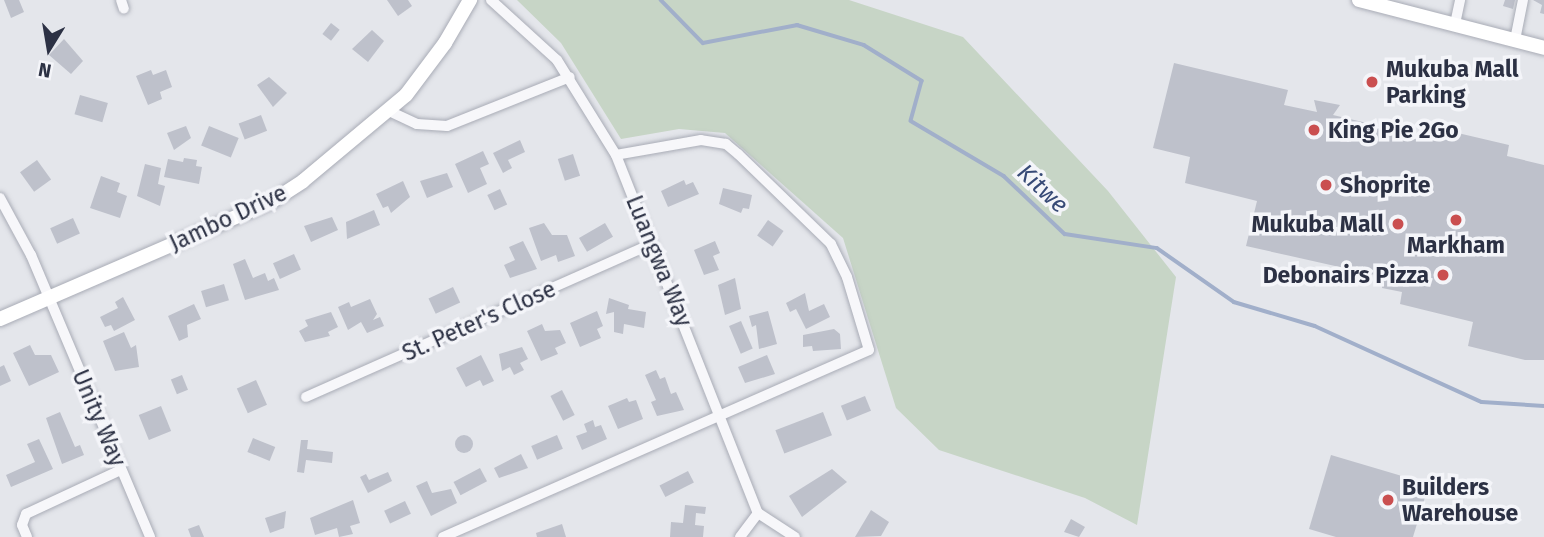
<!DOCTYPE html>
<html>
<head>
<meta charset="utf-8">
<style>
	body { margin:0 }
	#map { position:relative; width:1544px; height:537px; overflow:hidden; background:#e4e6eb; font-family:"Fira Sans",sans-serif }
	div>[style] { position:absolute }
	.green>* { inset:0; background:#c7d5c6 }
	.stream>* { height:3.5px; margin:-1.75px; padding:0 1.75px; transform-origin:1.75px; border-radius:1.75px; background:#a1afca }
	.building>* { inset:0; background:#bec1cb; transform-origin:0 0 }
	.round { border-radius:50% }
	.roads { filter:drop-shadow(0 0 2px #a9acb6) drop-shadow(0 0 2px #a9acb6) }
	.minor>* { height:10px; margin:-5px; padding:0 5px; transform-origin:5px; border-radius:5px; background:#f7f7fa }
	.secondary>* { height:14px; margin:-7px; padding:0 7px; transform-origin:7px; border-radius:7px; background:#fff }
	.dots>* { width:19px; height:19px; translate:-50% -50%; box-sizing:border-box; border:4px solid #f4f5f9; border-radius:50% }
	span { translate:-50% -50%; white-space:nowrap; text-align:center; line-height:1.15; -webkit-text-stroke:7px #f4f5f9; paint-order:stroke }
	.poi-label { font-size:23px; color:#2c3144; font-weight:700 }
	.left { translate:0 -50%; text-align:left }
	.right { translate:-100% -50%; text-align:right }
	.street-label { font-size:23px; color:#2c3144 }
	.water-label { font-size:24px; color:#374a76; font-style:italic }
	.north { position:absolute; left:14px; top:14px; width:70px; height:70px; -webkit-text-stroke:5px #f4f5f9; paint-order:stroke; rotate:191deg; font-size:19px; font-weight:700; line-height:28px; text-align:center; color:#2c3144 }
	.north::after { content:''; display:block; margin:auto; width:24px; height:32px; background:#2c3144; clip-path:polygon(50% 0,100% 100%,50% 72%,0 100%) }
</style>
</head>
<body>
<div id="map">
	<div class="green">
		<i style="clip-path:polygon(517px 0,849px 0,963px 37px,1108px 191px,1176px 277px,1137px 525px,1085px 498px,939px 450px,896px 408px,843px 238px,725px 133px,679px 129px,621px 139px,561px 43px)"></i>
	</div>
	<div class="stream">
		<i style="left:661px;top:0;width:60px;rotate:45.7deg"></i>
		<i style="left:703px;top:43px;width:96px;rotate:-10.8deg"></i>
		<i style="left:797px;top:25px;width:70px;rotate:16.6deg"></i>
		<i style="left:864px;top:45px;width:68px;rotate:31.8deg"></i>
		<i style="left:922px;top:81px;width:41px;rotate:105.4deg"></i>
		<i style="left:911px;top:121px;width:108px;rotate:30.6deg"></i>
		<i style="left:1004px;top:176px;width:84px;rotate:43.6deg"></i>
		<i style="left:1065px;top:234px;width:93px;rotate:8.7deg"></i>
		<i style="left:1157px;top:248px;width:94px;rotate:35deg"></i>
		<i style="left:1234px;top:302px;width:84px;rotate:16.5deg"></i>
		<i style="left:1315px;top:326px;width:183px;rotate:24.5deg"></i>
		<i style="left:1482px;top:402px;width:62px;rotate:3.7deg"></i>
	</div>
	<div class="building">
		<i style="clip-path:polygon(4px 0,19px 0,24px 12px,11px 18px)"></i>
		<i style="clip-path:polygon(387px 0,408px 0,412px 6px,398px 16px)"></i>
		<i style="clip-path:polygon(1505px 0,1515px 0,1513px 9px,1503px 6px)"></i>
		<i style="clip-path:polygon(1533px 0,1544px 0,1544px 14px,1540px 13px,1542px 5px)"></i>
		<i style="left:331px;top:23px;width:11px;height:14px;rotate:38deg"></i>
		<i style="clip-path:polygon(372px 30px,384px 41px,368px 62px,352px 49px)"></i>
		<i style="clip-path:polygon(64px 39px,83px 61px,71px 74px,49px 55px)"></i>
		<i style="clip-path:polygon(1174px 63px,1288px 90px,1284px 105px,1317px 112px,1314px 100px,1340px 105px,1333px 115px,1443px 141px,1445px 130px,1509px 145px,1507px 156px,1544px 165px,1544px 360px,1525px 360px,1468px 346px,1473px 322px,1400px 304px,1402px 292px,1382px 288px,1384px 277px,1246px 246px,1257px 201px,1185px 183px,1190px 157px,1153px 148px)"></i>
		<i style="clip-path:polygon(151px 70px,153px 75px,166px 70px,172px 87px,160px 92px,162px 99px,148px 105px,136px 76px)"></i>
		<i style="clip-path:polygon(269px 77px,287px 93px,273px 107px,257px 85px)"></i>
		<i style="left:80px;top:95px;width:29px;height:20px;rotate:16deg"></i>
		<i style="left:261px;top:115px;width:17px;height:24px;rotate:69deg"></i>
		<i style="clip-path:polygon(186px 126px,191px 138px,174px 150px,167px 133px)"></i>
		<i style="left:209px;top:126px;width:32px;height:21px;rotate:22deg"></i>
		<i style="clip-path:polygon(520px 140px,525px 152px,508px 160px,512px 168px,503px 173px,493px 153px)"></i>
		<i style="clip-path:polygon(483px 151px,489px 164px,480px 168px,487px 184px,468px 193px,455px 164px)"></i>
		<i style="left:573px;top:154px;width:23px;height:16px;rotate:72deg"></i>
		<i style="clip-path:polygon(184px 158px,197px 160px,196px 166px,202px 167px,199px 184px,164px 177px,168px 159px,183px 162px)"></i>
		<i style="left:37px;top:160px;width:24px;height:21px;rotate:54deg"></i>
		<i style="clip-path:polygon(145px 164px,161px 168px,158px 184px,165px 186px,160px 206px,137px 196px)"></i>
		<i style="clip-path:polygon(447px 173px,453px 187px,427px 198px,420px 181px)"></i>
		<i style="clip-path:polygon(101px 176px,120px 183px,117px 192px,127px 196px,120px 218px,90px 208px)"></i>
		<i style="clip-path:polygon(684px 180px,686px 185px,693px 182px,699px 194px,668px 207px,661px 191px)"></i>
		<i style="clip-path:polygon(403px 181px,410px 197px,391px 213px,388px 206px,383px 208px,376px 194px)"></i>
		<i style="clip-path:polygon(723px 188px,752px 195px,749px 209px,743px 208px,741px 213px,719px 204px)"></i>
		<i style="left:500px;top:189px;width:17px;height:14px;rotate:65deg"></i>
		<i style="clip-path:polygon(374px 210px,380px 225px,347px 239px,346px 222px)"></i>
		<i style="clip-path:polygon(332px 217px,338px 230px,311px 242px,304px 226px)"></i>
		<i style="left:73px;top:218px;width:17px;height:25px;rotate:66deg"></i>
		<i style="left:768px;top:220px;width:19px;height:19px;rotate:35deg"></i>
		<i style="clip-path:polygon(544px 223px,552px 235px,567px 235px,575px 256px,558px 262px,556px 255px,541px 261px,529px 228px)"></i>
		<i style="left:605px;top:223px;width:16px;height:30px;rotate:60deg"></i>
		<i style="clip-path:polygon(523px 241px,537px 269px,510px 278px,504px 265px,515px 260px,509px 247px)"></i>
		<i style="clip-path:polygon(715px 241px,720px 253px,713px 256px,719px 270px,704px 275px,694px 250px)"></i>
		<i style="left:294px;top:254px;width:17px;height:23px;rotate:66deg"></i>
		<i style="clip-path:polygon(245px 259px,253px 278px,265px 273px,268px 281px,274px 278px,279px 290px,245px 300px,233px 264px)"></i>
		<i style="clip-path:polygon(735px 278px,741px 309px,725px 315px,718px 285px)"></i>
		<i style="left:224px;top:284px;width:17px;height:24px;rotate:73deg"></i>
		<i style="left:453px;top:287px;width:17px;height:27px;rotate:65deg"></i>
		<i style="clip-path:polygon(805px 293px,809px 311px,824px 304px,830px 317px,806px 329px,796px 309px,790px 312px,786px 303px)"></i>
		<i style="clip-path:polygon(123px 297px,135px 320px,114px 331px,111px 325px,105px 327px,100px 317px,118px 308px,115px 302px)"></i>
		<i style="clip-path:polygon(609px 298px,629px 305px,628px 309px,646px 312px,644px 328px,624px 324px,623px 334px,614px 332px,614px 312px,606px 314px)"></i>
		<i style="clip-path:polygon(370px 299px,377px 314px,373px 320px,380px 317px,384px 326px,367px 333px,361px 322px,348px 330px,338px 307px,349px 302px,351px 307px)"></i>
		<i style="clip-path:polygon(194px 304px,201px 319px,187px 325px,188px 337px,179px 341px,168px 316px)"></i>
		<i style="clip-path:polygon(597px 311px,603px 326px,597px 329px,601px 338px,580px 347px,570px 323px)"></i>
		<i style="clip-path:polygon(768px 311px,777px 344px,759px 349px,756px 325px,752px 327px,749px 316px)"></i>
		<i style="clip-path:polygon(331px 312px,338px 327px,328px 332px,330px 336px,305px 342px,299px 331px,308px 326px,305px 320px)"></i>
		<i style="left:741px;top:321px;width:30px;height:13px;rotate:67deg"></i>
		<i style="clip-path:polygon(542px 324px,545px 331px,560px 330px,566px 343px,555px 348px,558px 354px,541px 361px,527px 331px)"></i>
		<i style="clip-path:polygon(834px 329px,840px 334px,841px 349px,813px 351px,812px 346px,803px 347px,803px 335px)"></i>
		<i style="clip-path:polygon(124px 332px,131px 348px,136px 345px,139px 367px,115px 371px,103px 341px)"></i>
		<i style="clip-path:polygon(30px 345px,35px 355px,51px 355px,59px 372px,29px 386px,13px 353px)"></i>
		<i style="clip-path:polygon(522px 347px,528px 359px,520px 363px,524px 370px,514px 375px,510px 367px,502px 371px,499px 354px)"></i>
		<i style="clip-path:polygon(481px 355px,494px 381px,483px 386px,480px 380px,466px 387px,456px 368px)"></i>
		<i style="clip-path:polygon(767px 355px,775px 374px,745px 383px,738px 367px)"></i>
		<i style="clip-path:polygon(4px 365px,11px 381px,0 386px,0 367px)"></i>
		<i style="clip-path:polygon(656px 370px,660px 379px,665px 377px,671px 394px,676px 392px,684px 410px,657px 416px,651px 402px,656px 400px,645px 375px)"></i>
		<i style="left:182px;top:375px;width:16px;height:12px;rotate:68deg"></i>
		<i style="left:256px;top:380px;width:27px;height:21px;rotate:66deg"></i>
		<i style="left:562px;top:390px;width:28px;height:13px;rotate:63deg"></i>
		<i style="left:865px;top:396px;width:16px;height:26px;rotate:68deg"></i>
		<i style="clip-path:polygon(627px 398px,629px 402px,636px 400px,643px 419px,618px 429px,608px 406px)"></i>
		<i style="left:161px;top:406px;width:27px;height:24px;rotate:68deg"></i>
		<i style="clip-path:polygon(60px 412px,75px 447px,80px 445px,84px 455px,62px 464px,46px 418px)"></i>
		<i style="left:823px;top:412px;width:25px;height:51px;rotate:69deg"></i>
		<i style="clip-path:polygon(593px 420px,595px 427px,601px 425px,607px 439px,582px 450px,576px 436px,587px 432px,584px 424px)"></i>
		<i style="left:557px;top:435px;width:15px;height:28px;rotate:67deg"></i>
		<i class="round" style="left:455px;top:435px;width:18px;height:18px"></i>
		<i style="left:253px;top:438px;width:24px;height:15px;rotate:22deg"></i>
		<i style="clip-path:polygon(39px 439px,53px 469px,11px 487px,6px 475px,35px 462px,27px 444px)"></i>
		<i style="clip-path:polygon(301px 440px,308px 440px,307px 449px,333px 452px,332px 463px,306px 460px,304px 473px,297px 472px)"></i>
		<i style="clip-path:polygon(521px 454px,528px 468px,499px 478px,494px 468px)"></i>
		<i style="clip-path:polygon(1331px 455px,1429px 484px,1413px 537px,1336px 537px,1309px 529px)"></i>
		<i style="left:480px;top:468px;width:15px;height:30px;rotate:62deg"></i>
		<i style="clip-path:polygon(832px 469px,847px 482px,802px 517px,789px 496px)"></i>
		<i style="left:688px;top:471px;width:13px;height:32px;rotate:63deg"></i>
		<i style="clip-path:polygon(388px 472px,392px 481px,368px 493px,360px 477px,366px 474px,369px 480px)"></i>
		<i style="clip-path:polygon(427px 481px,432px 493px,451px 489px,457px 503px,431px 516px,416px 486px)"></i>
		<i style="clip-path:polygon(353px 500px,360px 523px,350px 526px,353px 534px,339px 537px,337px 528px,315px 535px,310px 518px)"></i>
		<i style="left:405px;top:501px;width:14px;height:23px;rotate:65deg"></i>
		<i style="clip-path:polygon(685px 505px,706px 507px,705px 514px,696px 513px,695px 525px,704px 526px,703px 537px,670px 537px,671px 522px,683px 523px)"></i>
		<i style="clip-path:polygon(871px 510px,889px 522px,881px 536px,855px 537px)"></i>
		<i style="clip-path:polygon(286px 511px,284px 528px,270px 533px,265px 518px)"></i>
		<i style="clip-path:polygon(1071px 519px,1085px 527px,1079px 537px,1064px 532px)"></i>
		<i style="clip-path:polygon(562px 524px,566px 537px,537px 537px,536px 533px)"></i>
		<i style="clip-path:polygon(199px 525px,204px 537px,191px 537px,188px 529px)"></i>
	</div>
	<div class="roads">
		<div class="minor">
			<i style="left:121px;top:0;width:9px;rotate:72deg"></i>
			<i style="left:491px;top:0;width:89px;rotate:42.3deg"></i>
			<i style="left:557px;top:60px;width:112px;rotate:58.2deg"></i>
			<i style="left:616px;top:155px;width:385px;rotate:68.4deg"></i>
			<i style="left:758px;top:513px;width:44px;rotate:33deg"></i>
			<i style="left:1455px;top:24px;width:25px;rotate:-78deg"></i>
			<i style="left:1515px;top:40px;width:41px;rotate:-78.7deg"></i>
			<i style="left:389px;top:111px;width:31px;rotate:25deg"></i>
			<i style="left:417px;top:124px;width:30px;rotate:4deg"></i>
			<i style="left:447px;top:126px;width:132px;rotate:-21.7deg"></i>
			<i style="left:0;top:198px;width:65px;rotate:61.5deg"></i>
			<i style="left:31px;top:255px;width:306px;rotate:67.1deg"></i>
			<i style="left:306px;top:397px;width:377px;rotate:-23.9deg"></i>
			<i style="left:27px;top:537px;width:13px;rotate:-113deg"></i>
			<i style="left:22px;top:525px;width:12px;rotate:-70deg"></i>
			<i style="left:26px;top:514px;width:105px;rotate:-24.9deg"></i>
			<i style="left:443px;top:537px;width:465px;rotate:-23.7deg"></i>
			<i style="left:869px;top:350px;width:76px;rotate:-106.8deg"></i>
			<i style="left:847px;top:277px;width:37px;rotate:-116deg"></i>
			<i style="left:831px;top:244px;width:129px;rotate:-135.9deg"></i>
			<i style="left:738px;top:154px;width:16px;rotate:-140deg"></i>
			<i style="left:726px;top:144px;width:25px;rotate:-171deg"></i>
			<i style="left:701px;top:140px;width:86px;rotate:170deg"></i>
			<i style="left:740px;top:537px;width:30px;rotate:-53deg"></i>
		</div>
		<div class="secondary">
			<i style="left:1359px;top:0;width:191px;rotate:14.5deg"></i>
			<i style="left:0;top:319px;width:295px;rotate:-23.4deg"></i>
			<i style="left:271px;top:202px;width:38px;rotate:-33deg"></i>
			<i style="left:303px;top:181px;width:134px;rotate:-39.9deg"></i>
			<i style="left:406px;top:95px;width:65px;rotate:-53.1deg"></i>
			<i style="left:445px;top:43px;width:50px;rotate:-59.8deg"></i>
		</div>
	</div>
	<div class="dots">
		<i style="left:1372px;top:82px;background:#ca4f50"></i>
		<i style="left:1314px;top:130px;background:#ca4f50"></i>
		<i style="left:1326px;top:185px;background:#ca4f50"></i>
		<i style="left:1456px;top:220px;background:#ca4f50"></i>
		<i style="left:1398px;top:224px;background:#ca4f50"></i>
		<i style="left:1443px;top:275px;background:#ca4f50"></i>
		<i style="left:1388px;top:500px;background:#ca4f50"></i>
	</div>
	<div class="poi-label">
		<span class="left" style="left:1386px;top:82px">Mukuba Mall<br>Parking</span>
		<span class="left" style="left:1328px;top:130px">King Pie 2Go</span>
		<span class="left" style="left:1340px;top:185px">Shoprite</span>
		<span class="right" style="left:1384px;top:224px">Mukuba Mall</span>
		<span style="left:1456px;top:245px">Markham</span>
		<span class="right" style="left:1429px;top:275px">Debonairs Pizza</span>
		<span class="left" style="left:1402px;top:500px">Builders<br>Warehouse</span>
	</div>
	<div class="street-label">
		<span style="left:228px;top:218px;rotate:-25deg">Jambo Drive</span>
		<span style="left:659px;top:261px;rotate:68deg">Luangwa Way</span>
		<span style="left:479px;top:321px;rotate:-24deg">St. Peter's Close</span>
		<span style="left:99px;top:418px;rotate:67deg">Unity Way</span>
	</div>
	<div class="water-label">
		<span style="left:1042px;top:189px;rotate:43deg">Kitwe</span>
	</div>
	<div class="north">N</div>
</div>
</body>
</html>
